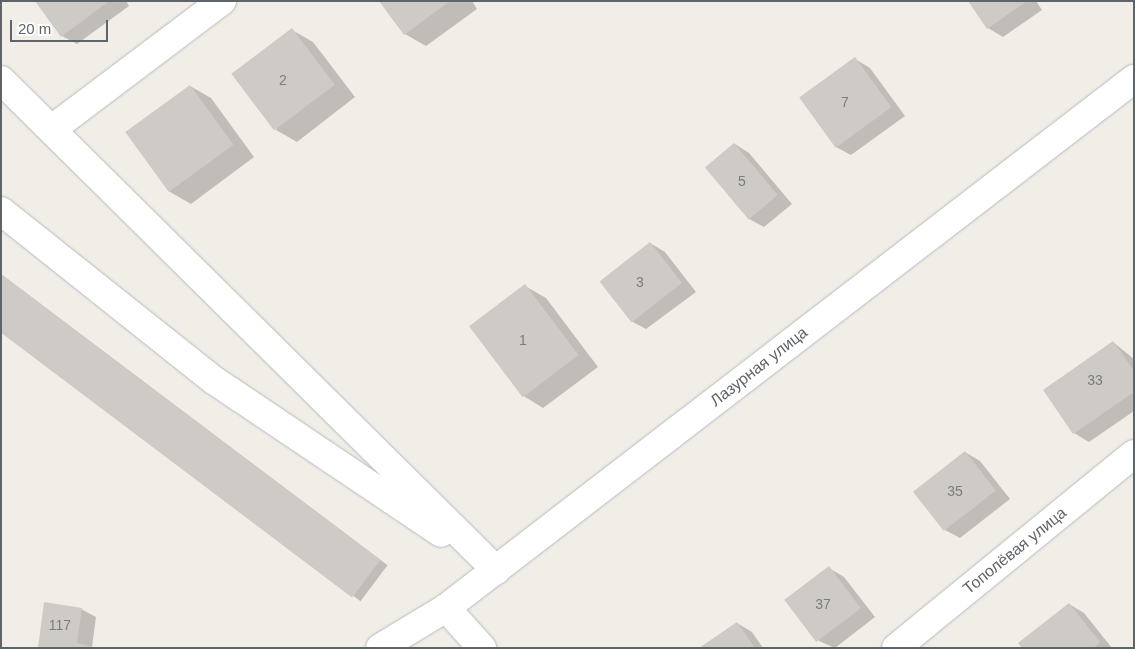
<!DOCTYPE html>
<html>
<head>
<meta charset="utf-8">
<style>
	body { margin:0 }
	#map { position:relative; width:1135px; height:649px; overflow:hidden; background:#f1ede7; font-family:Arial,sans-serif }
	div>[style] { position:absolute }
	.shadow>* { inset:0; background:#0003; transform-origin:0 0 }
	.building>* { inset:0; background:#cecac6; transform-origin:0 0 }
	.roads { filter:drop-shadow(0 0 1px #b7babe) drop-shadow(0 0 1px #b7babe) }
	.minor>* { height:28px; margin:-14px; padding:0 14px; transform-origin:14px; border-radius:14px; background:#fff }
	span { translate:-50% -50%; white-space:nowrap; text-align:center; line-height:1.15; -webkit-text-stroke:5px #fff; paint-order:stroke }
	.number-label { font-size:14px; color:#7a7e7f }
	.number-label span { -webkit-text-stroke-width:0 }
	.street-label { font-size:16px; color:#5e6467 }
	.frame { position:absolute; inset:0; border:2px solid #5e6467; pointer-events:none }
	.scale { position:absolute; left:10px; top:20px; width:98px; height:22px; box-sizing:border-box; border:2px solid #5e6467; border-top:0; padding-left:6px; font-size:15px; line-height:18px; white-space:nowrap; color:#5e6467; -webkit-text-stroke:4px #fff; paint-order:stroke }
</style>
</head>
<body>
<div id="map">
	<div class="shadow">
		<i style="clip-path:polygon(37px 1px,126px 1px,129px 6px,77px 44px,62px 36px)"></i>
		<i style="clip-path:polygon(381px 1px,472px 1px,477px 9px,426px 46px,405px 34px)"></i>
		<i style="clip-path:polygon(970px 1px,1036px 1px,1042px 10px,1003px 37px,988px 28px)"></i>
		<i style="clip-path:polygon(292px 30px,313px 42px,355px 97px,297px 142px,276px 130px)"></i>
		<i style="clip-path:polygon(855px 59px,870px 68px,905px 116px,851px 155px,836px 147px,801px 98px)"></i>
		<i style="clip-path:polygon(190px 86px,211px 98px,254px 157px,191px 204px,170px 192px,127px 133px)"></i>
		<i style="clip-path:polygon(735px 144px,749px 153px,792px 204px,764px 227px,749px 219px)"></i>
		<i style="clip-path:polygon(650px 243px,665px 252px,696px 292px,646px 329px,631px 321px)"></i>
		<i style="left:1px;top:274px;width:484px;height:45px;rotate:37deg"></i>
		<i style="clip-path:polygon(525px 286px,546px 298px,598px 367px,543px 408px,522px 395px,471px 326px)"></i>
		<i style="clip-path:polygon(1113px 342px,1134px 359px,1134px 411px,1089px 442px,1074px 433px)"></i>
		<i style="clip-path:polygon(965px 452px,980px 461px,1010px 499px,960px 538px,945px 530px)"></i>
		<i style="clip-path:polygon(829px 568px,844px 577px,875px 617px,835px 648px,819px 641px,787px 600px)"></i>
		<i style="clip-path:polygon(1069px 604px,1084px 613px,1112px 648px,1023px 648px)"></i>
		<i style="clip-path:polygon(81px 609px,96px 617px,92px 647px,97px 648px,39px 648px)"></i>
		<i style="clip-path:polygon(737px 623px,752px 632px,763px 648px,701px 648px)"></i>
	</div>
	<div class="building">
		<i style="clip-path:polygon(35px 1px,109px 1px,61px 37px)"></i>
		<i style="clip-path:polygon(379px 1px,450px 1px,404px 35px)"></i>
		<i style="clip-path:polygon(968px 1px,1027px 1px,987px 29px)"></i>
		<i style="left:292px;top:28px;width:71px;height:76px;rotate:53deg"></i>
		<i style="left:855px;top:57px;width:62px;height:69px;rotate:54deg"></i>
		<i style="left:190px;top:85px;width:74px;height:80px;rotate:54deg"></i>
		<i style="left:734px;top:143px;width:68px;height:38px;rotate:50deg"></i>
		<i style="left:650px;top:242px;width:52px;height:64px;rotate:52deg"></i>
		<i style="left:1px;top:274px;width:475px;height:47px;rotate:37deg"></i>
		<i style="left:525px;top:284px;width:89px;height:70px;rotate:53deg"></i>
		<i style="clip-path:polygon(1113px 341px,1134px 371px,1134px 392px,1073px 434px,1043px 390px)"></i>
		<i style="left:965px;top:451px;width:50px;height:66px;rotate:52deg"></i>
		<i style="left:829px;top:566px;width:53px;height:56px;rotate:53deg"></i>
		<i style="clip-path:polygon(44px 602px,82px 608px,77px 643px,98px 648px,38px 648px)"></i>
		<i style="clip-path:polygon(1069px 603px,1100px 642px,1094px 648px,1022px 648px,1018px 643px)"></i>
		<i style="clip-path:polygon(737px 622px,755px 648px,699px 648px)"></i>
	</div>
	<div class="roads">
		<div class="minor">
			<i style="left:1px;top:80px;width:697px;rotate:44.71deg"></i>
			<i style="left:52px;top:129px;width:213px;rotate:-37deg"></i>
			<i style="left:1px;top:211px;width:273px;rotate:38.5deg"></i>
			<i style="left:215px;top:381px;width:272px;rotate:33.9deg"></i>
			<i style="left:446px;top:608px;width:54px;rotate:48deg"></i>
			<i style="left:380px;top:648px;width:77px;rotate:-31.2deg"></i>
			<i style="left:446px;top:608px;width:868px;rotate:-37.56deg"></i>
			<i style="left:896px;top:648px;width:307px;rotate:-39.2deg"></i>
		</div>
	</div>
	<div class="number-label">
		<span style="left:283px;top:80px">2</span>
		<span style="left:845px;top:102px">7</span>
		<span style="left:742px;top:181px">5</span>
		<span style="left:640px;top:282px">3</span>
		<span style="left:523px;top:340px">1</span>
		<span style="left:1095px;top:380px">33</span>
		<span style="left:955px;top:491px">35</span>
		<span style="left:823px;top:604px">37</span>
		<span style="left:60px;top:625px">117</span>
	</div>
	<div class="street-label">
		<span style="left:759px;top:367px;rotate:-38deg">Лазурная улица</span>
		<span style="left:1015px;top:551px;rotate:-39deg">Тополёвая улица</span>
	</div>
	<div class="frame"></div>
	<div class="scale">20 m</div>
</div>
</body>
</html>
